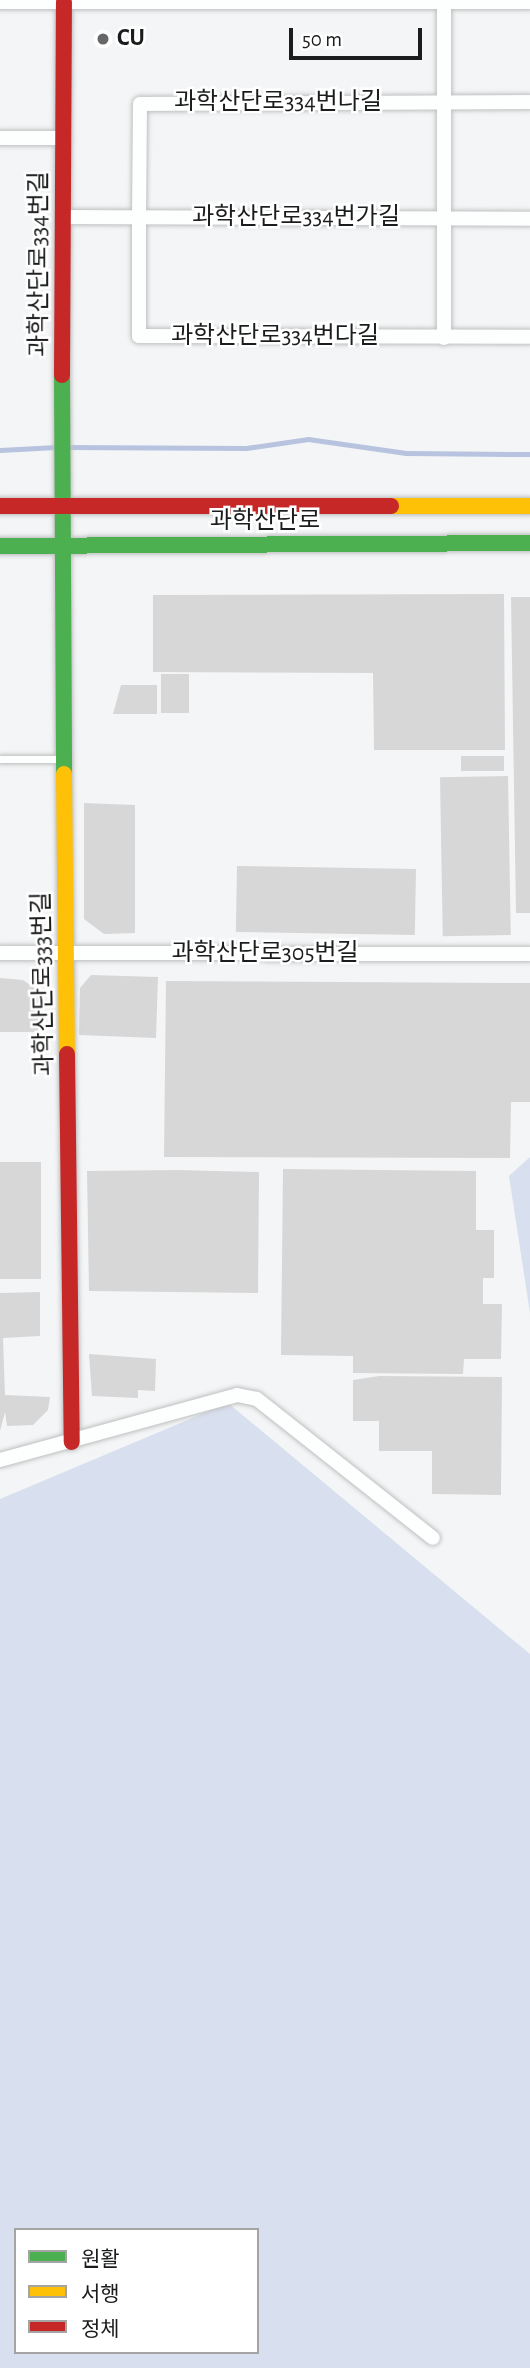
<!DOCTYPE html>
<html>
<head>
<meta charset="utf-8">
<style>
	body { margin:0 }
	#map { position:relative; width:530px; height:2368px; overflow:hidden; background:#f4f5f6; font-family:"Alegreya Sans","Noto Sans KR",sans-serif }
	div>[style] { position:absolute }
	.green>* { inset:0; background:#d8dfee }
	.stream>* { height:5px; margin:-2.5px; padding:0 2.5px; transform-origin:2.5px; border-radius:2.5px; background:#b8c3df }
	.building>* { inset:0; background:#d7d7d8; transform-origin:0 0 }
	.roads { filter:drop-shadow(0 0 2px #bfc0c1) drop-shadow(0 0 2px #bfc0c1) }
	.lane>* { height:7px; margin:-3.5px; padding:0 3.5px; transform-origin:3.5px; border-radius:3.5px; background:#fdfefe }
	.street>* { height:14px; margin:-7px; padding:0 7px; transform-origin:7px; border-radius:7px; background:#fdfefe }
	.fast>* { height:16px; margin:-8px; padding:0 8px; transform-origin:8px; border-radius:8px; background:#4caf50 }
	.slow>* { height:16px; margin:-8px; padding:0 8px; transform-origin:8px; border-radius:8px; background:#ffc107 }
	.jam>* { height:16px; margin:-8px; padding:0 8px; transform-origin:8px; border-radius:8px; background:#c62828 }
	.dots>* { width:19px; height:19px; translate:-50% -50%; box-sizing:border-box; border:4px solid #fff; border-radius:50% }
	span { translate:-50% -50%; white-space:nowrap; text-align:center; line-height:1.15; -webkit-text-stroke:5px #fff; paint-order:stroke }
	.poi-label { font-size:24px; color:#1b1c1d; font-weight:700 }
	.left { translate:0 -50%; text-align:left }
	.street-label { font-size:24px; color:#1b1c1d }
	.legend { position:absolute; left:14px; top:2228px; width:245px; height:126px; box-sizing:border-box; background:#fff; border:2px solid #a4a4a5; margin:0; padding:9px 12px; list-style:none; font-size:21px; color:#1b1c1d }
	.legend li { display:flex; align-items:center; gap:14px; height:35px }
	.legend b { width:35px; border:2px solid #a4a4a5 }
	.scale { position:absolute; left:289px; top:28px; width:133px; height:32px; box-sizing:border-box; border:4px solid #1b1c1d; border-top:0; padding-left:9px; font-size:21px; line-height:24px; white-space:nowrap; color:#1b1c1d; -webkit-text-stroke:5px #fff; paint-order:stroke }
</style>
</head>
<body>
<div id="map">
	<div class="green">
		<i style="clip-path:polygon(530px 1157px,530px 1313px,509px 1176px)"></i>
		<i style="clip-path:polygon(evenodd,228px 1403px,530px 1654px,530px 2368px,0 2368px,0 1499px,228px 1403px,16px 2230px,257px 2230px,257px 2352px,16px 2352px,16px 2230px)"></i>
	</div>
	<div class="stream">
		<i style="left:66px;top:447px;width:180px;rotate:0.3deg"></i>
		<i style="left:246px;top:448px;width:63px;rotate:-8.3deg"></i>
		<i style="left:308px;top:439px;width:99px;rotate:8.1deg"></i>
		<i style="left:406px;top:453px;width:124px;rotate:0.5deg"></i>
		<i style="left:0;top:450px;width:56px;rotate:-3.1deg"></i>
	</div>
	<div class="building">
		<i style="clip-path:polygon(504px 594px,505px 750px,374px 750px,373px 673px,153px 672px,153px 595px)"></i>
		<i style="clip-path:polygon(511px 597px,530px 597px,530px 913px,516px 913px)"></i>
		<i style="left:161px;top:674px;width:28px;height:39px"></i>
		<i style="clip-path:polygon(121px 685px,157px 685px,157px 714px,113px 714px)"></i>
		<i style="left:461px;top:756px;width:43px;height:15px"></i>
		<i style="left:508px;top:776px;width:159px;height:68px;rotate:89deg"></i>
		<i style="clip-path:polygon(84px 803px,135px 805px,135px 933px,104px 934px,84px 919px)"></i>
		<i style="left:237px;top:866px;width:179px;height:66px;rotate:1deg"></i>
		<i style="clip-path:polygon(91px 975px,158px 977px,156px 1038px,79px 1035px,80px 988px)"></i>
		<i style="clip-path:polygon(0 978px,23px 980px,40px 992px,38px 1032px,0 1032px)"></i>
		<i style="clip-path:polygon(166px 981px,530px 983px,530px 1102px,511px 1102px,510px 1158px,164px 1157px)"></i>
		<i style="left:0;top:1162px;width:41px;height:117px"></i>
		<i style="clip-path:polygon(283px 1169px,476px 1171px,476px 1230px,494px 1230px,494px 1278px,483px 1278px,483px 1304px,502px 1304px,501px 1359px,464px 1359px,463px 1374px,353px 1373px,353px 1356px,281px 1355px)"></i>
		<i style="clip-path:polygon(177px 1170px,259px 1172px,258px 1293px,89px 1291px,87px 1171px)"></i>
		<i style="clip-path:polygon(40px 1292px,40px 1336px,3px 1338px,5px 1395px,50px 1397px,48px 1410px,33px 1425px,7px 1426px,5px 1412px,0 1431px,0 1293px)"></i>
		<i style="clip-path:polygon(89px 1354px,156px 1359px,155px 1391px,138px 1390px,138px 1398px,92px 1396px)"></i>
		<i style="clip-path:polygon(379px 1376px,502px 1377px,501px 1495px,432px 1494px,432px 1451px,379px 1451px,379px 1421px,353px 1421px,353px 1380px)"></i>
	</div>
	<div class="roads">
		<div class="lane">
			<i style="left:0;top:759px;width:63px"></i>
		</div>
		<div class="street">
			<i style="left:444px;top:0;width:338px;rotate:90deg"></i>
			<i style="left:0;top:2px;width:530px"></i>
			<i style="left:530px;top:102px;width:390px;rotate:179.7deg"></i>
			<i style="left:140px;top:104px;width:113px;rotate:90.5deg"></i>
			<i style="left:139px;top:217px;width:119px;rotate:90deg"></i>
			<i style="left:139px;top:336px;width:391px;rotate:0.1deg"></i>
			<i style="left:0;top:138px;width:63px"></i>
			<i style="left:63px;top:217px;width:467px;rotate:0.2deg"></i>
			<i style="left:0;top:953px;width:530px;rotate:0.11deg"></i>
			<i style="left:0;top:1460px;width:246px;rotate:-15.3deg"></i>
			<i style="left:237px;top:1395px;width:20px;rotate:11deg"></i>
			<i style="left:257px;top:1399px;width:224px;rotate:38.3deg"></i>
		</div>
		<div class="fast">
			<i style="left:62px;top:375px;width:399px;rotate:89.7deg"></i>
			<i style="left:0;top:546px;width:530px;rotate:-0.32deg"></i>
		</div>
		<div class="slow">
			<i style="left:391px;top:506px;width:139px"></i>
			<i style="left:64px;top:774px;width:280px;rotate:89.4deg"></i>
		</div>
		<div class="jam">
			<i style="left:62px;top:375px;width:373px;rotate:-89.7deg"></i>
			<i style="left:0;top:506px;width:391px"></i>
			<i style="left:67px;top:1054px;width:388px;rotate:89.3deg"></i>
		</div>
	</div>
	<div class="dots">
		<i style="left:103px;top:39px;background:#676869"></i>
	</div>
	<div class="poi-label">
		<span class="left" style="left:117px;top:39px">CU</span>
	</div>
	<div class="street-label">
		<span style="left:278px;top:103px">과학산단로334번나길</span>
		<span style="left:296px;top:218px">과학산단로334번가길</span>
		<span style="left:40px;top:264px;rotate:-90deg">과학산단로334번길</span>
		<span style="left:275px;top:337px">과학산단로334번다길</span>
		<span style="left:265px;top:522px">과학산단로</span>
		<span style="left:265px;top:954px">과학산단로305번길</span>
		<span style="left:44px;top:984px;rotate:-91deg">과학산단로333번길</span>
	</div>
	<ul class="legend">
	<li><b style="height:9px;background:#4caf50"></b>원활</li>
	<li><b style="height:9px;background:#ffc107"></b>서행</li>
	<li><b style="height:9px;background:#c62828"></b>정체</li>
	</ul>
	<div class="scale">50 m</div>
</div>
</body>
</html>
